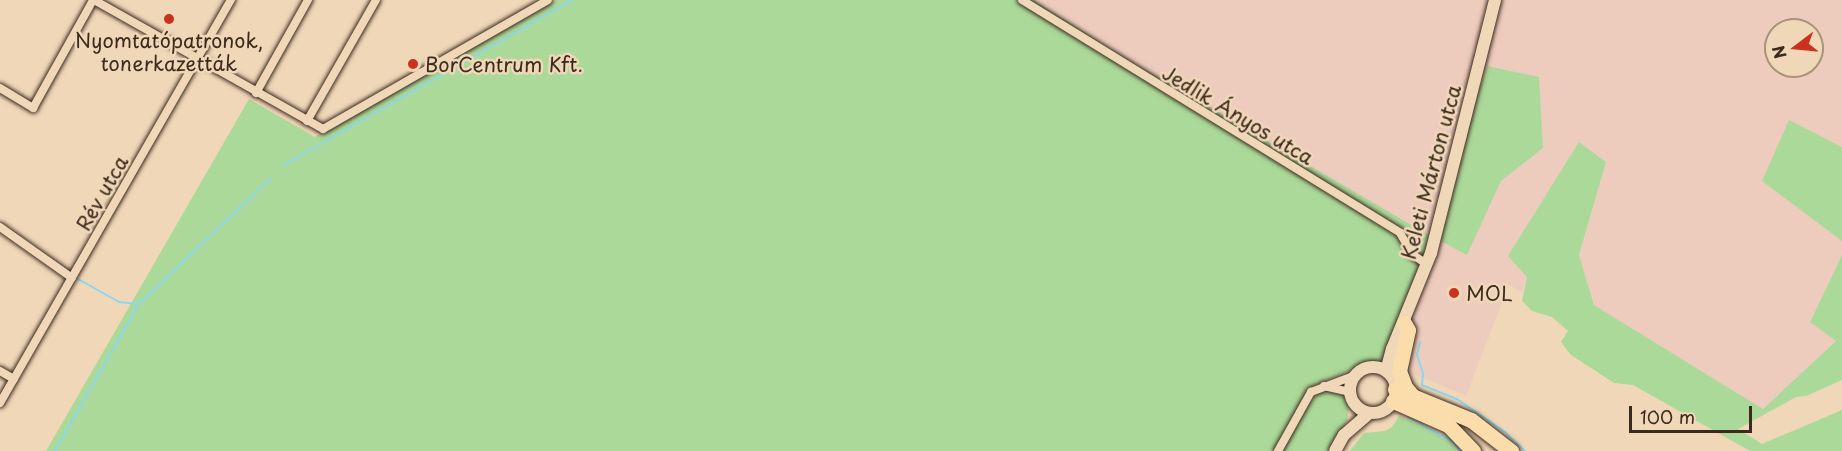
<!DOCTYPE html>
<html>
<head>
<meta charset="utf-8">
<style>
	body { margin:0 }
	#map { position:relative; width:1842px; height:451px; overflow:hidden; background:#f0d7b8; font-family:"Playpen Sans",sans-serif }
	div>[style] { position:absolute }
	.built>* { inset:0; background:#edccbe }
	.green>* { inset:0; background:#abd999 }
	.stream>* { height:2px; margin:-1px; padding:0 1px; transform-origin:1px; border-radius:1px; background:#8cd7ed }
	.roads { filter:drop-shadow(0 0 2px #3b2a1e) drop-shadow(0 0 2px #3b2a1e) }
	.street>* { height:8px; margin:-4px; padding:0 4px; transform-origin:4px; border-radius:4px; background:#f0d7b8 }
	.secondary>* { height:12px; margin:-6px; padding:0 6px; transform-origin:6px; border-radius:6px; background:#f0d7b8 }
	.secondary>.ring { margin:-6px; padding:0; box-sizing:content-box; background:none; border:12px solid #f0d7b8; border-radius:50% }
	.highway>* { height:15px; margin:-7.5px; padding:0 7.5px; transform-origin:7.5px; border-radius:7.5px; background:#fbddab }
	.dots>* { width:16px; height:16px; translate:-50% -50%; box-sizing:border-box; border:3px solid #f0d7b8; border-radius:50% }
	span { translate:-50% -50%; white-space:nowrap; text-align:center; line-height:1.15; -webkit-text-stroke:5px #f0d7b8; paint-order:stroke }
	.poi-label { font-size:20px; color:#3b2a1e }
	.left { translate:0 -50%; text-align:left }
	.street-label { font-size:20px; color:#3b2a1e }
	.north { position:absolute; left:1764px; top:18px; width:60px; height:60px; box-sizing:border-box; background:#f0d7b8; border:2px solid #a8927a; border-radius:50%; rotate:254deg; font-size:16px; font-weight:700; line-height:24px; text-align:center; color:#3b2a1e }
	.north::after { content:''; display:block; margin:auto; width:21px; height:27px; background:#c8321e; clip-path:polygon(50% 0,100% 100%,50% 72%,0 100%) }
	.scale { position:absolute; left:1629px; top:406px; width:123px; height:27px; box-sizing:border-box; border:3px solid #3b2a1e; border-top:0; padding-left:8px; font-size:18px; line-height:21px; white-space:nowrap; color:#3b2a1e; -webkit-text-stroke:4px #f0d7b8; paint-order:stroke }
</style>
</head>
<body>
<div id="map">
	<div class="built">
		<i style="clip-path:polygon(evenodd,1034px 0,1842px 0,1842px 147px,1789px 120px,1763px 181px,1842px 241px,1842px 255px,1810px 321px,1837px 341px,1763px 409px,1594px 305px,1579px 255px,1606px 162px,1527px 277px,1522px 292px,1509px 285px,1466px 396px,1383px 361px,1115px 52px,1034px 0,1776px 30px,1812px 30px,1812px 66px,1776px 66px,1776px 30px)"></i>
	</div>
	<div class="green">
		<i style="clip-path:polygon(555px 0,1034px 0,1115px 52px,1432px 237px,1487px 66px,1539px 77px,1543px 148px,1501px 181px,1467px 255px,1433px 237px,1383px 361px,1377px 367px,1366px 363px,1309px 388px,1274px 451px,46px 451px,249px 99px,315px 137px)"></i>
		<i style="clip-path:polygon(1789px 120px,1842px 147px,1842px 241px,1762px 181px)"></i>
		<i style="clip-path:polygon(1579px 142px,1606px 162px,1579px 255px,1594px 305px,1763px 409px,1836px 341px,1810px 322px,1842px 255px,1842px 380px,1806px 396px,1796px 397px,1738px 429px,1762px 444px,1842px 410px,1842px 451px,1750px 451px,1633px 385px,1614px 383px,1571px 355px,1561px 342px,1568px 331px,1552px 317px,1532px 311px,1522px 301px,1527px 277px,1508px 256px)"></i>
		<i style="clip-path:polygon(1328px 390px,1344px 392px,1349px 398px,1349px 408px,1347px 420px,1331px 451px,1283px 451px,1306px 407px,1319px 393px)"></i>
		<i style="clip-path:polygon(1399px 416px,1425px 427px,1452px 443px,1457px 451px,1350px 451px,1364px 433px,1385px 431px,1392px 427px)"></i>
	</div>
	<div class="stream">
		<i style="left:284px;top:165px;width:332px;rotate:-29.8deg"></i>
		<i style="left:78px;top:279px;width:47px;rotate:29.3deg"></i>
		<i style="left:119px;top:302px;width:19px;rotate:6deg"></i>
		<i style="left:1420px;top:342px;width:13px;rotate:103deg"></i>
		<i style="left:1417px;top:355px;width:20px;rotate:72deg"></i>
		<i style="left:1423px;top:374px;width:11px;rotate:95deg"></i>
		<i style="left:1422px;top:385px;width:38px;rotate:22deg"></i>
		<i style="left:1457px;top:399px;width:58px;rotate:34.5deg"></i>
		<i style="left:1505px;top:432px;width:28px;rotate:44deg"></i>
		<i style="left:1409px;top:414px;width:3px;rotate:108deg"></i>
		<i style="left:1408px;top:417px;width:51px;rotate:29.1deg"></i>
		<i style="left:1453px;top:442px;width:11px;rotate:56deg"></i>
		<i style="left:55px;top:451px;width:169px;rotate:-60.3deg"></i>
		<i style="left:139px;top:304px;width:182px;rotate:-43.7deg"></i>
	</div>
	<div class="roads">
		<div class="street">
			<i style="left:94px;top:0;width:263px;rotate:29.4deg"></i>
			<i style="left:323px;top:129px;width:259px;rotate:-29.8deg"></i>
			<i style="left:1022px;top:0;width:444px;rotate:31.6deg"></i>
			<i style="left:1400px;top:233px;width:24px;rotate:60deg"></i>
			<i style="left:1412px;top:254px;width:19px;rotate:35deg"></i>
			<i style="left:0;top:88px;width:39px;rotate:31deg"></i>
			<i style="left:33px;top:108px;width:124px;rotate:-60.9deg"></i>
			<i style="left:256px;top:93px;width:107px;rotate:-60.8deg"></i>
			<i style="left:307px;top:121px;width:139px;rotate:-60.3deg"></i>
			<i style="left:0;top:227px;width:88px;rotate:35.3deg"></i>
			<i style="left:0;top:371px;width:16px;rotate:30deg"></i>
			<i style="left:1324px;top:386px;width:27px;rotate:13deg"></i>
			<i style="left:0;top:403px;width:465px;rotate:-60.2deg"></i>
			<i style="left:1278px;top:451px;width:68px;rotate:-60.8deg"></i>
			<i style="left:1311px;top:392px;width:48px;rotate:-20.7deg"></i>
		</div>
		<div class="secondary">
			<i class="ring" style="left:1350px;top:367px;width:34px;height:34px"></i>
			<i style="left:1386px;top:371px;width:23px;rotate:-75deg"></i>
			<i style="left:1392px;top:349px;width:104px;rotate:-67.9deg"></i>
			<i style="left:1431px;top:253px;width:261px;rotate:-75.8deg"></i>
			<i style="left:1335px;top:451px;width:18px;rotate:-61deg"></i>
			<i style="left:1344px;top:435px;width:33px;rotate:-41deg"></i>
		</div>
		<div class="highway">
			<i style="left:1404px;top:323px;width:8px;rotate:60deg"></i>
			<i style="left:1408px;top:330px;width:42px;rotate:102.4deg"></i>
			<i style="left:1399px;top:371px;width:17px;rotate:69deg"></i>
			<i style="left:1405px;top:387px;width:11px;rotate:49deg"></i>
			<i style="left:1395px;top:389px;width:82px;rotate:22.2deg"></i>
			<i style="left:1471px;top:420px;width:51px;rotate:37.8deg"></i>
			<i style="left:1393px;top:401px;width:60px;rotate:23.6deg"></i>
			<i style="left:1448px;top:425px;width:36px;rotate:46deg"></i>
		</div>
	</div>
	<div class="dots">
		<i style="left:169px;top:19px;background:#c8321e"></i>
		<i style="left:413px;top:64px;background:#c8321e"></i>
		<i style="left:1454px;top:293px;background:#c8321e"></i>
	</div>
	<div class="poi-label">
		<span style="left:169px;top:52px">Nyomtatópatronok,<br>tonerkazetták</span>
		<span class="left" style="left:425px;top:64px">BorCentrum Kft.</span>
		<span class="left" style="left:1466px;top:293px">MOL</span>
	</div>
	<div class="street-label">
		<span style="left:1238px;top:115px;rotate:31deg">Jedlik Ányos utca</span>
		<span style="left:1431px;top:172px;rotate:-75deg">Keleti Márton utca</span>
		<span style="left:102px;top:193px;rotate:-60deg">Rév utca</span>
	</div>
	<div class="north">N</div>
	<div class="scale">100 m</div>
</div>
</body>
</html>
